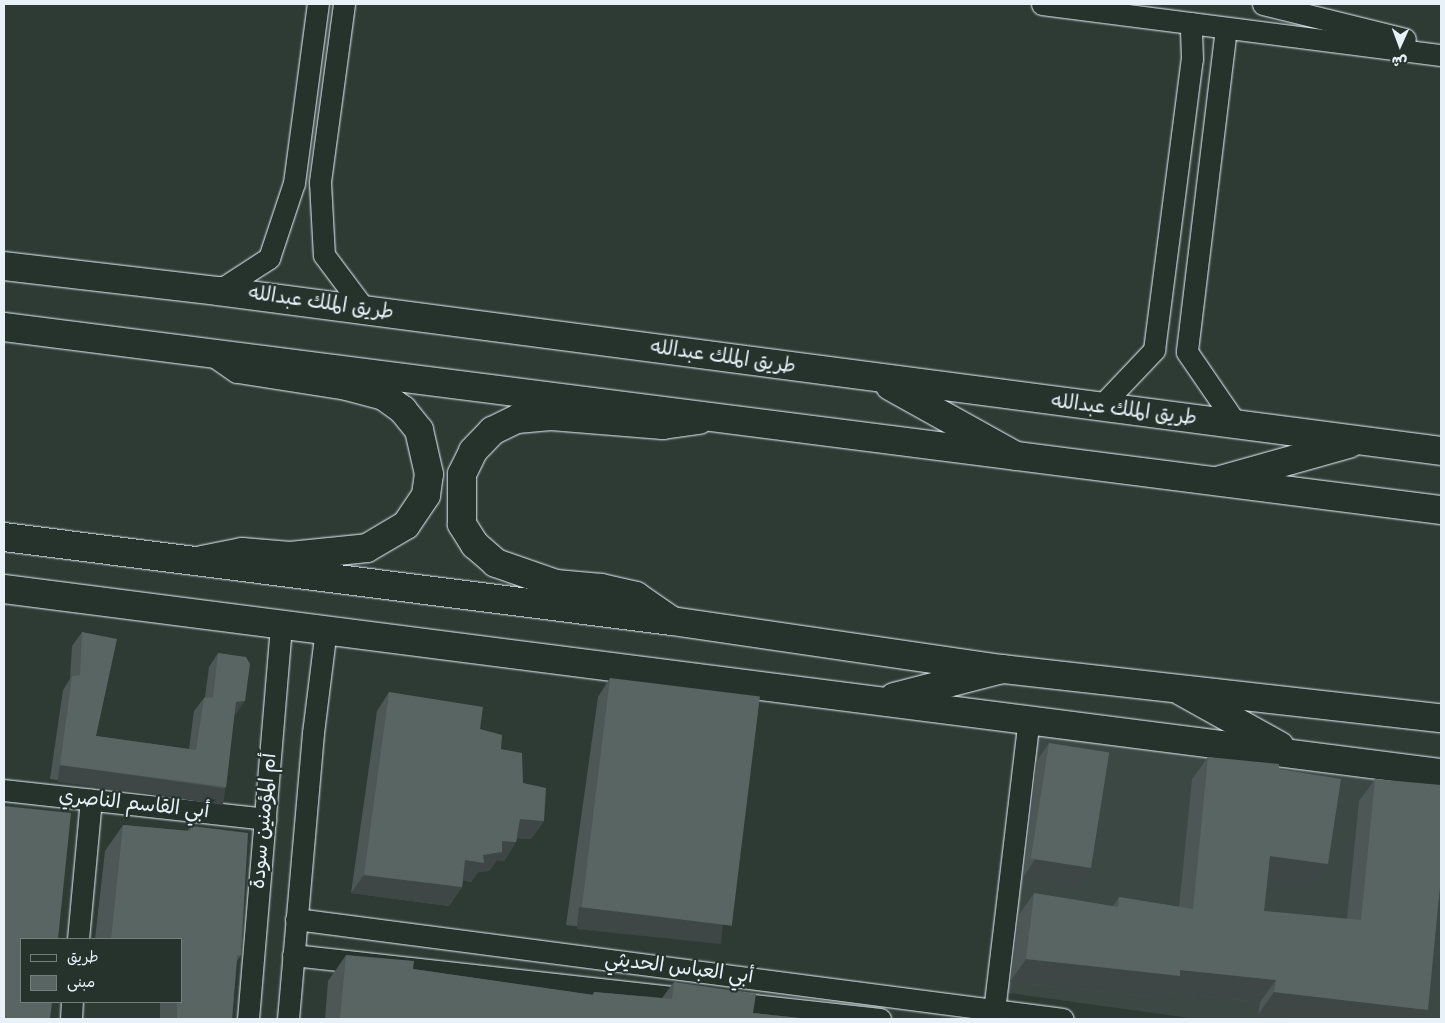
<!DOCTYPE html>
<html>
<head>
<meta charset="utf-8">
<style>
	body { margin:0 }
	#map { position:relative; width:1445px; height:1023px; overflow:hidden; background:#2e3b35; font-family:"Indie Flower","Playpen Sans Arabic",sans-serif }
	div>[style] { position:absolute }
	.built>* { inset:0; background:#3b4843 }
	.roads { filter:drop-shadow(0 0 1px #e8f1f8) drop-shadow(0 0 1px #e8f1f8) }
	.street>* { height:21px; margin:-10.5px; padding:0 10.5px; transform-origin:10.5px; border-radius:10.5px; background:#26332d }
	.primary>* { height:28px; margin:-14px; padding:0 14px; transform-origin:14px; border-radius:14px; background:#26332d }
	.highway>* { height:28px; margin:-14px; padding:0 14px; transform-origin:14px; border-radius:14px; background:#26332d }
	.wall>* { inset:0; background:#4d5755 }
	.shaded-wall>* { inset:0; background:#3e4745; transform-origin:0 0 }
	.building>* { inset:0; background:#596563; transform-origin:0 0 }
	span { translate:-50% -50%; white-space:nowrap; text-align:center; line-height:1.15; -webkit-text-stroke:4.5px #26332d; paint-order:stroke }
	.street-label { font-size:20px; color:#e8f1f8 }
	.frame { position:absolute; inset:0; border:5px solid #e8f1f8; pointer-events:none }
	.legend { position:absolute; left:20px; top:938px; width:162px; height:65px; box-sizing:border-box; background:#26332d; border:1px solid #747f7e; margin:0; padding:6px 9px; list-style:none; font-size:15px; color:#e8f1f8 }
	.legend li { display:flex; align-items:center; gap:10px; height:25px }
	.legend b { width:25px; border:1px solid #747f7e }
	.north { position:absolute; left:1375px; top:20px; width:50px; height:50px; -webkit-text-stroke:4px #26332d; paint-order:stroke; rotate:182deg; font-size:14px; font-weight:700; line-height:20px; text-align:center; color:#e8f1f8 }
	.north::after { content:''; display:block; margin:auto; width:18px; height:22px; background:#e8f1f8; clip-path:polygon(50% 0,100% 100%,50% 72%,0 100%) }
</style>
</head>
<body>
<div id="map">
	<div class="built">
		<i style="clip-path:polygon(1036px 735px,1441px 789px,1441px 1019px,1197px 1019px,1002px 992px)"></i>
	</div>
	<div class="roads">
		<div class="street">
			<i style="left:344px;top:4px;width:180px;rotate:97.7deg"></i>
			<i style="left:320px;top:182px;width:73px;rotate:86.9deg"></i>
			<i style="left:324px;top:255px;width:69px;rotate:53.3deg"></i>
			<i style="left:1042px;top:4px;width:402px;rotate:7.3deg"></i>
			<i style="left:1263px;top:4px;width:146px;rotate:13.8deg"></i>
			<i style="left:1226px;top:28px;width:326px;rotate:96.9deg"></i>
			<i style="left:1187px;top:352px;width:88px;rotate:55.6deg"></i>
			<i style="left:218px;top:291px;width:61px;rotate:-32.9deg"></i>
			<i style="left:269px;top:258px;width:79px;rotate:-71.6deg"></i>
			<i style="left:294px;top:183px;width:181px;rotate:-82.4deg"></i>
			<i style="left:1100px;top:407px;width:79px;rotate:-46.5deg"></i>
			<i style="left:1154px;top:350px;width:293px;rotate:-82.6deg"></i>
			<i style="left:1192px;top:59px;width:36px;rotate:-92deg"></i>
			<i style="left:4px;top:790px;width:263px;rotate:6.3deg"></i>
			<i style="left:296px;top:919px;width:773px;rotate:7.43deg"></i>
			<i style="left:78px;top:939px;width:140px;rotate:-84.7deg"></i>
			<i style="left:293px;top:955px;width:402px;rotate:6.3deg"></i>
			<i style="left:726px;top:1002px;width:155px;rotate:6.3deg"></i>
			<i style="left:994px;top:1011px;width:294px;rotate:-83.2deg"></i>
			<i style="left:71px;top:1019px;width:17px;rotate:-87deg"></i>
			<i style="left:248px;top:1019px;width:397px;rotate:-85.2deg"></i>
			<i style="left:288px;top:1019px;width:287px;rotate:-85deg"></i>
			<i style="left:313px;top:733px;width:106px;rotate:-82.9deg"></i>
		</div>
		<div class="primary">
			<i style="left:4px;top:266px;width:215px;rotate:6.7deg"></i>
			<i style="left:218px;top:291px;width:1233px;rotate:7.45deg"></i>
			<i style="left:890px;top:386px;width:144px;rotate:29.1deg"></i>
			<i style="left:1217px;top:481px;width:137px;rotate:-15.7deg"></i>
			<i style="left:202px;top:560px;width:41px;rotate:-11.3deg"></i>
			<i style="left:242px;top:552px;width:48px;rotate:4.8deg"></i>
			<i style="left:290px;top:556px;width:77px;rotate:-5.9deg"></i>
			<i style="left:367px;top:548px;width:45px;rotate:-30.5deg"></i>
			<i style="left:406px;top:525px;width:36px;rotate:-56deg"></i>
			<i style="left:426px;top:495px;width:21px;rotate:-82deg"></i>
			<i style="left:429px;top:474px;width:45px;rotate:-102.8deg"></i>
			<i style="left:419px;top:430px;width:26px;rotate:-129deg"></i>
			<i style="left:403px;top:410px;width:24px;rotate:-144deg"></i>
			<i style="left:384px;top:396px;width:38px;rotate:-165deg"></i>
			<i style="left:347px;top:386px;width:110px;rotate:-171.1deg"></i>
			<i style="left:238px;top:369px;width:24px;rotate:-145deg"></i>
			<i style="left:4px;top:589px;width:1449px;rotate:7.3deg"></i>
			<i style="left:672px;top:621px;width:44px;rotate:-145.2deg"></i>
			<i style="left:636px;top:596px;width:36px;rotate:-167deg"></i>
			<i style="left:601px;top:588px;width:45px;rotate:-174.9deg"></i>
			<i style="left:556px;top:584px;width:64px;rotate:-160.7deg"></i>
			<i style="left:496px;top:563px;width:28px;rotate:-139deg"></i>
			<i style="left:475px;top:545px;width:25px;rotate:-122deg"></i>
			<i style="left:462px;top:524px;width:50px;rotate:-90deg"></i>
			<i style="left:462px;top:474px;width:25px;rotate:-64deg"></i>
			<i style="left:473px;top:451px;width:28px;rotate:-46deg"></i>
			<i style="left:492px;top:431px;width:28px;rotate:-26deg"></i>
			<i style="left:517px;top:419px;width:34px;rotate:-5deg"></i>
			<i style="left:551px;top:416px;width:112px;rotate:4.6deg"></i>
			<i style="left:663px;top:425px;width:36px;rotate:-8deg"></i>
			<i style="left:1181px;top:691px;width:113px;rotate:29.1deg"></i>
			<i style="left:894px;top:697px;width:112px;rotate:-14.5deg"></i>
		</div>
		<div class="highway">
			<i style="left:4px;top:327px;width:1449px;rotate:7.26deg"></i>
			<i style="left:4px;top:537px;width:673px;rotate:7.17deg"></i>
			<i style="left:672px;top:621px;width:333px;rotate:8.3deg"></i>
			<i style="left:1002px;top:669px;width:442px;rotate:6.4deg"></i>
		</div>
	</div>
	<div class="wall">
		<i style="clip-path:polygon(82px 632px,96px 736px,189px 749px,194px 711px,204px 698px,205px 697px,209px 667px,218px 653px,235px 715px,234px 715px,226px 787px,216px 801px,50px 779px,63px 690px,70px 679px,72px 646px)"></i>
		<i style="clip-path:polygon(610px 678px,723px 923px,711px 941px,566px 925px,598px 697px)"></i>
		<i style="clip-path:polygon(389px 692px,501px 749px,523px 783px,544px 821px,531px 839px,517px 838px,516px 842px,504px 861px,497px 860px,489px 871px,478px 872px,471px 882px,463px 880px,462px 887px,449px 906px,351px 893px,377px 711px)"></i>
		<i style="clip-path:polygon(1049px 743px,1081px 886px,1023px 878px,1036px 762px)"></i>
		<i style="clip-path:polygon(1208px 757px,1279px 769px,1328px 864px,1312px 886px,1267px 880px,1264px 911px,1347px 919px,1359px 801px,1375px 779px,1422px 1019px,1295px 1019px,1258px 1015px,1260px 1002px,1167px 993px,1164px 998px,1010px 982px,1018px 916px,1034px 893px,1113px 906px,1119px 897px,1179px 907px,1192px 779px)"></i>
		<i style="clip-path:polygon(123px 825px,187px 831px,191px 826px,241px 955px,237px 961px,232px 1019px,160px 1019px,160px 1002px,181px 1002px,181px 939px,95px 939px,105px 851px)"></i>
		<i style="clip-path:polygon(346px 955px,413px 969px,592px 995px,594px 992px,662px 998px,674px 982px,753px 1013px,808px 1019px,325px 1019px,328px 981px)"></i>
	</div>
	<div class="shaded-wall">
		<i style="clip-path:polygon(245px 701px,235px 715px,226px 716px,236px 702px)"></i>
		<i style="left:60px;top:765px;width:167px;height:17px;rotate:8deg"></i>
		<i style="clip-path:polygon(520px 819px,544px 821px,531px 839px,507px 838px)"></i>
		<i style="clip-path:polygon(502px 841px,516px 842px,504px 861px,497px 860px,489px 871px,478px 872px,471px 882px,453px 879px,465px 860px,483px 855px)"></i>
		<i style="clip-path:polygon(1270px 856px,1328px 864px,1312px 886px,1254px 879px)"></i>
		<i style="clip-path:polygon(1035px 859px,1093px 868px,1081px 886px,1023px 878px)"></i>
		<i style="clip-path:polygon(364px 875px,462px 887px,449px 906px,351px 893px)"></i>
		<i style="left:579px;top:907px;width:145px;height:22px;rotate:6deg"></i>
		<i style="clip-path:polygon(1026px 959px,1180px 970px,1276px 980px,1260px 1002px,1167px 993px,1164px 998px,1010px 982px)"></i>
		<i style="clip-path:polygon(1274px 992px,1428px 1010px,1422px 1019px,1295px 1019px,1258px 1015px)"></i>
	</div>
	<div class="building">
		<i style="clip-path:polygon(82px 632px,117px 639px,96px 736px,196px 750px,204px 698px,213px 697px,218px 653px,246px 657px,250px 664px,245px 701px,236px 702px,226px 787px,60px 765px,72px 676px,80px 675px)"></i>
		<i style="left:610px;top:678px;width:151px;height:231px;rotate:7deg"></i>
		<i style="clip-path:polygon(389px 692px,483px 707px,480px 729px,502px 735px,501px 749px,522px 753px,523px 783px,546px 788px,544px 821px,520px 819px,516px 842px,502px 841px,502px 852px,483px 855px,484px 863px,465px 860px,462px 887px,364px 875px)"></i>
		<i style="left:1049px;top:743px;width:61px;height:117px;rotate:9deg"></i>
		<i style="clip-path:polygon(1208px 757px,1279px 764px,1279px 769px,1341px 779px,1328px 864px,1270px 856px,1264px 911px,1361px 920px,1375px 779px,1441px 785px,1441px 876px,1428px 1010px,1274px 992px,1276px 980px,1180px 970px,1180px 976px,1026px 959px,1034px 893px,1118px 907px,1119px 897px,1193px 909px)"></i>
		<i style="clip-path:polygon(4px 806px,71px 813px,58px 939px,21px 939px,21px 1002px,52px 1002px,50px 1019px,4px 1019px)"></i>
		<i style="clip-path:polygon(123px 825px,190px 831px,191px 826px,248px 833px,241px 955px,237px 955px,232px 1019px,177px 1019px,177px 1002px,181px 1002px,181px 939px,111px 939px)"></i>
		<i style="clip-path:polygon(346px 955px,414px 961px,413px 969px,594px 995px,594px 992px,672px 999px,674px 982px,756px 994px,753px 1013px,808px 1019px,340px 1019px)"></i>
	</div>
	<div class="street-label">
		<span style="left:321px;top:304px;rotate:8deg">طريق الملك عبدالله</span>
		<span style="left:723px;top:358px;rotate:8deg">طريق الملك عبدالله</span>
		<span style="left:1124px;top:411px;rotate:7deg">طريق الملك عبدالله</span>
		<span style="left:134px;top:805px;rotate:6deg">أبي القاسم الناصري</span>
		<span style="left:265px;top:821px;rotate:-85deg">أم المؤمنين سودة</span>
		<span style="left:679px;top:969px;rotate:7deg">أبي العباس الحديثي</span>
	</div>
	<div class="frame"></div>
	<ul class="legend">
	<li><b style="height:6px;background:#26332d"></b>طريق</li>
	<li><b style="height:14px;background:#596563"></b>مبنى</li>
	</ul>
	<div class="north">ش</div>
</div>
</body>
</html>
